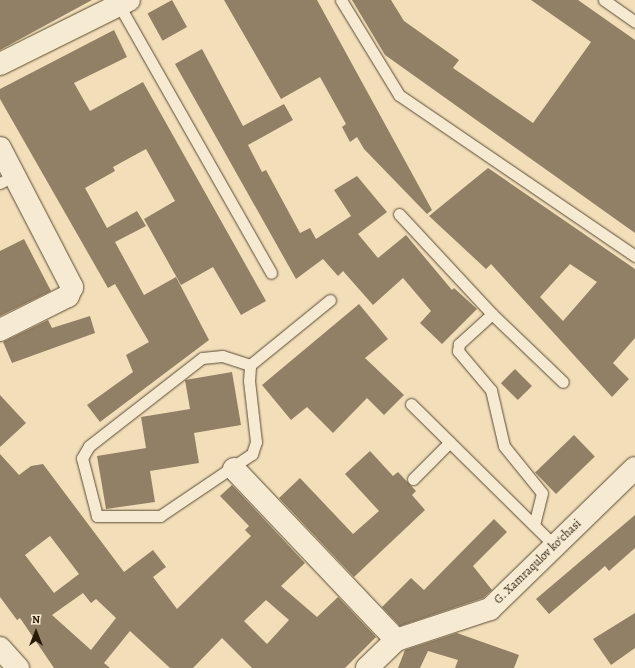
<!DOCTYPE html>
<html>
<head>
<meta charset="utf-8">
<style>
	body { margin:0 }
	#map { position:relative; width:635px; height:668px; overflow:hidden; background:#f2dfba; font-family:Alegreya,serif }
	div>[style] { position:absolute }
	.building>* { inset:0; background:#918065; transform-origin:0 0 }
	.roads { filter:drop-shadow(0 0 1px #5a4a34) drop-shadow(0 0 1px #5a4a34) }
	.lane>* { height:11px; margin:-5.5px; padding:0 5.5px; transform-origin:5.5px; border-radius:5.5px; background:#f7ead2 }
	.street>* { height:22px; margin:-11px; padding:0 11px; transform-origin:11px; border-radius:11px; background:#f7ead2 }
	span { translate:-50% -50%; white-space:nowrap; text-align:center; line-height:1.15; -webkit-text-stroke:3.5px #f7ead2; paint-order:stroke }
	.street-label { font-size:12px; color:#271908 }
	.north { position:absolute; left:16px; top:612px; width:40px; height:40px; -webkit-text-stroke:3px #f7ead2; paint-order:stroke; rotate:0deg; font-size:11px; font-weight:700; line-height:16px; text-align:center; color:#271908 }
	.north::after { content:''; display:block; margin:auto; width:14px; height:18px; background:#271908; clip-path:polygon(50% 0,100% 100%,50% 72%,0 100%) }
</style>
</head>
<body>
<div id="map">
	<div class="building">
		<i style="clip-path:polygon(0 0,92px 0,0 50px)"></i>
		<i style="left:172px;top:0;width:31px;height:28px;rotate:61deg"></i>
		<i style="clip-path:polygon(224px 0,317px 0,432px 210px,427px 214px,364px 149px,357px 137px,350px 142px,342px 127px,346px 124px,320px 77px,281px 99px)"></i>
		<i style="clip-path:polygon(352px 0,391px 0,404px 21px,459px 60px,453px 68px,533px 123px,591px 42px,531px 0,578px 0,635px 40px,635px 233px,385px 55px)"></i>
		<i style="clip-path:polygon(114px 30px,127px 57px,74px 83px,90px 111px,143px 82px,266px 301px,241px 315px,213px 267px,181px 285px,144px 219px,175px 201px,146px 149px,113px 167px,115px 171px,85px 188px,107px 228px,137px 211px,146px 226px,115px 242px,144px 295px,176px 277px,209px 340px,100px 422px,87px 405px,133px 372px,126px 355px,149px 342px,115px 284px,108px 288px,0 99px,0 89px)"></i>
		<i style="clip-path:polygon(202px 49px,243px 126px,284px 104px,293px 120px,248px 145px,262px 172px,266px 170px,300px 233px,310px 228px,316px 239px,351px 216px,334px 190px,357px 176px,387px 212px,358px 234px,378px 258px,406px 235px,452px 290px,454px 288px,477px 309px,442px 344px,420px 323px,431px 311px,403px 278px,373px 305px,343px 271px,338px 276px,323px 259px,296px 279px,175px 64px)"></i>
		<i style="clip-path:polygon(evenodd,488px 168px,635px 269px,635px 338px,613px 363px,629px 379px,612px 397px,491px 264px,486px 269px,429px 216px,488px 168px,570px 264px,597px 282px,563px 321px,540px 297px,570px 264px)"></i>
		<i style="clip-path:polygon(24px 239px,51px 291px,0 316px,0 251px)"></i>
		<i style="clip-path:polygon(359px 304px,388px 339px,365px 358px,404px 395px,384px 415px,367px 398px,333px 433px,307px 407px,291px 420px,262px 385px)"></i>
		<i style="clip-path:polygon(90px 316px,95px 333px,12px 363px,3px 342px,48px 320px,52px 328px)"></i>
		<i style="left:515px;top:369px;width:24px;height:20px;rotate:45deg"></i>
		<i style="clip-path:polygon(232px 372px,241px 425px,194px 433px,199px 463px,150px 471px,155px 502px,106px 509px,97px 456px,146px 448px,141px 417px,190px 409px,185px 380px)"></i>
		<i style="clip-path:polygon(0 395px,26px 423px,0 447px)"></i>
		<i style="left:574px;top:435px;width:30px;height:54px;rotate:46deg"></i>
		<i style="clip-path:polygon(370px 451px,393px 476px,398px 472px,416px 491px,412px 495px,425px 510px,354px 577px,279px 498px,300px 478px,353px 534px,379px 511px,345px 474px)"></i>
		<i style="clip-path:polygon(evenodd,0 454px,19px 475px,31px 466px,43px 464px,124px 572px,153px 550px,166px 567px,153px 577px,177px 609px,251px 536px,245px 530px,249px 526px,220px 496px,232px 485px,305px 563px,281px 586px,317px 617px,338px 597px,376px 637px,345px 668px,252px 668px,222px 638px,193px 668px,170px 668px,130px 631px,104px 663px,110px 668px,54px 668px,20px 618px,17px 620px,0 597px,0 454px,50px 536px,79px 574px,54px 593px,25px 555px,50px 536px,0 454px,83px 593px,91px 603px,96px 599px,116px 618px,91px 650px,52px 615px,83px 593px,0 454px,266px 600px,289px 620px,267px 644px,244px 621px,266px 600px)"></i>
		<i style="clip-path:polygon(635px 515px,635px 548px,609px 571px,605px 566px,549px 614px,536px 599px)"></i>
		<i style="clip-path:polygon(494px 519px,507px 532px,473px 566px,492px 590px,483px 598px,400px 626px,382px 607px,411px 578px,424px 590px)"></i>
		<i style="clip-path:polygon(635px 613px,635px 648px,611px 665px,593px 639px)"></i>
		<i style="clip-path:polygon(457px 633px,519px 655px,514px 668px,455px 668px,458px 660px,428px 651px,420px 668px,398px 668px,405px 650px)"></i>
	</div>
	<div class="roads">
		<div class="lane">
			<i style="left:341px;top:0;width:111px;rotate:58.6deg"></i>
			<i style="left:399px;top:95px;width:286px;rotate:34.3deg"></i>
			<i style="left:604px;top:0;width:38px;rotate:35deg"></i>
			<i style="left:119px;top:5px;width:308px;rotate:60.4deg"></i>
			<i style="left:0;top:183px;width:17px;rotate:-28deg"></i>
			<i style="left:399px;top:214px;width:137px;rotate:47.1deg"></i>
			<i style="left:492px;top:314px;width:45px;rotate:137.7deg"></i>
			<i style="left:459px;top:344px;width:7px;rotate:98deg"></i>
			<i style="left:458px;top:351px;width:51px;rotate:49.8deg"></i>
			<i style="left:491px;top:390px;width:57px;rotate:76.9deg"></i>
			<i style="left:504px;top:446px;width:60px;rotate:51deg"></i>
			<i style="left:542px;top:493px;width:33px;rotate:104deg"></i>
			<i style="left:492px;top:314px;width:98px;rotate:43.8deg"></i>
			<i style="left:250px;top:365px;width:29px;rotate:-162deg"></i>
			<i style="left:222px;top:356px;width:20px;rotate:174deg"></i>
			<i style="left:202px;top:358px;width:143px;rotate:142.1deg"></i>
			<i style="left:89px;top:446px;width:14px;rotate:120deg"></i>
			<i style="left:82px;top:458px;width:60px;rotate:75.5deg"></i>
			<i style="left:97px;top:516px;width:63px"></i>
			<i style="left:160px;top:516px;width:111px;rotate:-34deg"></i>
			<i style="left:252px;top:454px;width:13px;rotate:-72deg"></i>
			<i style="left:256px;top:442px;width:61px;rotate:-96.5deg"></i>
			<i style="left:249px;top:381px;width:16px;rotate:-86deg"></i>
			<i style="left:250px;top:365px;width:103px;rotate:-39.1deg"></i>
			<i style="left:411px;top:404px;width:202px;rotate:44.6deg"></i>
			<i style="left:413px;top:479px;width:52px;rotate:-45deg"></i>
		</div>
		<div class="street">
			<i style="left:0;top:64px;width:144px;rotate:-26.4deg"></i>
			<i style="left:0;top:148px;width:157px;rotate:62.6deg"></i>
			<i style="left:72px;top:287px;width:10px;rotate:114deg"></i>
			<i style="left:68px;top:296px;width:76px;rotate:153.4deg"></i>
			<i style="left:234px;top:469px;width:236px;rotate:46.5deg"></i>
			<i style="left:0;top:648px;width:27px;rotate:48deg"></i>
			<i style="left:367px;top:668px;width:40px;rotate:-44deg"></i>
			<i style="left:396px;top:640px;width:99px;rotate:-18.3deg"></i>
			<i style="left:490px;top:609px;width:202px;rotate:-44.2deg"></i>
		</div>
	</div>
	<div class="street-label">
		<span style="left:538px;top:562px;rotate:-44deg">G. Xamraqulov koʻchasi</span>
	</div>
	<div class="north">N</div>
</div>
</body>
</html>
